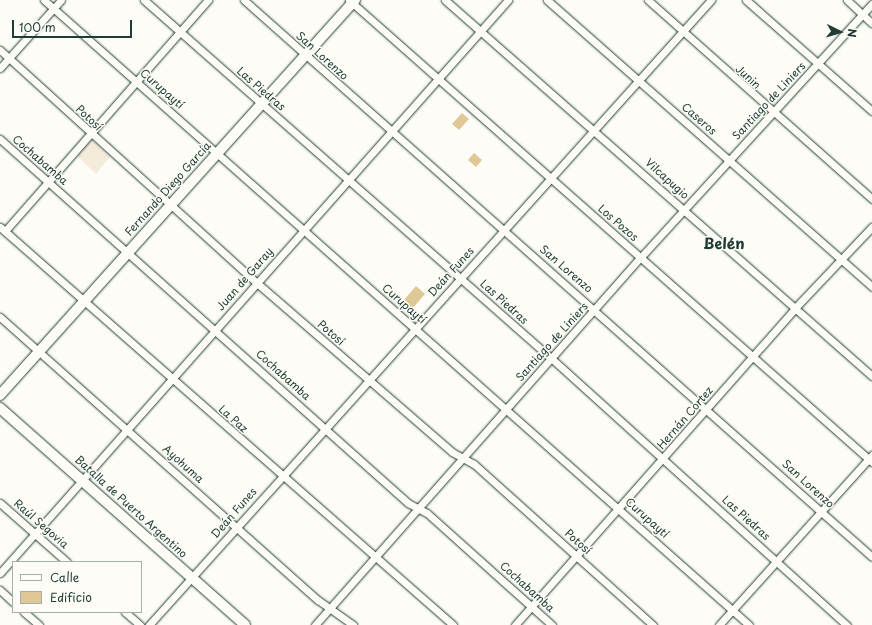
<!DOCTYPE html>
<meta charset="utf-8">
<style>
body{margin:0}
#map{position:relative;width:872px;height:625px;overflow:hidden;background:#fdfcf7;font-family:"Playpen Sans",sans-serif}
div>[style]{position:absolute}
.built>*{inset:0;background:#f4ecda}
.building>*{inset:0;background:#e0c796}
.roads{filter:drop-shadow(0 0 1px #1f3d34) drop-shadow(0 0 1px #1f3d34)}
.street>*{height:7px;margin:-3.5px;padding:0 3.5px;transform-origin:3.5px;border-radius:3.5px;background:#fdfcf7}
.secondary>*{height:10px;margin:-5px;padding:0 5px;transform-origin:5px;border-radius:5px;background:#fdfcf7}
span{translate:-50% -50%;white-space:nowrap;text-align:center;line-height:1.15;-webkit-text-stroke:3px #fdfcf7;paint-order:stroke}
.street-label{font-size:11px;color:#1f3d34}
.district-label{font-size:15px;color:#1f3d34;font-weight:700}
.legend{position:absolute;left:12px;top:561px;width:130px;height:52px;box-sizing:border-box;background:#fdfcf7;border:1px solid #a4b0a9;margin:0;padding:5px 7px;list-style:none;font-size:12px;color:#1f3d34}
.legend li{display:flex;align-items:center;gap:8px;height:20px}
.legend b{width:20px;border:1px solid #a4b0a9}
.north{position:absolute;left:820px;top:12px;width:40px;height:40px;-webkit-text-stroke:3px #fdfcf7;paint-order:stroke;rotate:95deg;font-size:11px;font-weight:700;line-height:16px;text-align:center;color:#1f3d34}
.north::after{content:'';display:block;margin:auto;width:14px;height:18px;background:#1f3d34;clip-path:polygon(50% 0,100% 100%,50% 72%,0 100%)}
.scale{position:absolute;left:12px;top:20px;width:120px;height:18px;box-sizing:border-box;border:2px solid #1f3d34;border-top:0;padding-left:5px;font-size:12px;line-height:14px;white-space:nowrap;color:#1f3d34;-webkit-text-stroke:3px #fdfcf7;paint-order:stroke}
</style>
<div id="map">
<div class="built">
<i style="clip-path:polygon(91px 139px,110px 157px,96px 174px,76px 155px)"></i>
</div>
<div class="building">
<i style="clip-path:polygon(462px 113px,469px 119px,459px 130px,452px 124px)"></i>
<i style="clip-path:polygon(474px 153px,482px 160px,476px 167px,468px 160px)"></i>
<i style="clip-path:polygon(416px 286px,425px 294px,412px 309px,403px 301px)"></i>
</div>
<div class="roads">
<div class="street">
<i style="left:44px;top:0;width:942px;rotate:41.56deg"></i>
<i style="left:144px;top:0;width:542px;rotate:41.34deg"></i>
<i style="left:551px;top:358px;width:399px;rotate:42.1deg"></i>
<i style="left:244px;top:0;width:839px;rotate:41.57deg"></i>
<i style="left:349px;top:0;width:698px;rotate:41.46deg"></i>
<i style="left:445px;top:0;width:569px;rotate:41.37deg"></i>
<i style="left:547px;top:0;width:434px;rotate:41.4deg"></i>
<i style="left:648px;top:0;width:300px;rotate:41.6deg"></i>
<i style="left:746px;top:0;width:168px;rotate:41.4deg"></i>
<i style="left:847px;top:0;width:34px;rotate:43deg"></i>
<i style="left:0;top:50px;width:347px;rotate:42.2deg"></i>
<i style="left:257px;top:283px;width:258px;rotate:40.9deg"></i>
<i style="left:452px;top:452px;width:25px;rotate:29deg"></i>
<i style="left:474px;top:464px;width:241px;rotate:42deg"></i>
<i style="left:0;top:68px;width:91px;rotate:-48.1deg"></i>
<i style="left:0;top:139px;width:547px;rotate:41.74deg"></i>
<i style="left:408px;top:503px;width:21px;rotate:28deg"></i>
<i style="left:427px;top:513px;width:168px;rotate:41.9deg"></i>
<i style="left:0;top:227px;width:603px;rotate:41.3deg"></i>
<i style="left:5px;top:231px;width:308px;rotate:-48.7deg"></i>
<i style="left:0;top:317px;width:426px;rotate:41.7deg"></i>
<i style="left:318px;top:600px;width:43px;rotate:35.5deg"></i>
<i style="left:0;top:503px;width:89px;rotate:41.4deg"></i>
<i style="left:0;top:573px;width:766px;rotate:-48.44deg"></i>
<i style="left:0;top:590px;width:18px;rotate:43deg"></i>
<i style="left:24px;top:612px;width:20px;rotate:41deg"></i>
<i style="left:125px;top:612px;width:20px;rotate:41deg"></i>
<i style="left:149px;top:625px;width:841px;rotate:-48.04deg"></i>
<i style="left:315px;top:625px;width:490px;rotate:-48.5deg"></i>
<i style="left:640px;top:258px;width:344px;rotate:-47.6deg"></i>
<i style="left:515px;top:625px;width:423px;rotate:-48.5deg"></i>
<i style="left:795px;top:308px;width:112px;rotate:-46.5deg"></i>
<i style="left:719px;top:625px;width:229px;rotate:-48deg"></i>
</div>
<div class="secondary">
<i style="left:0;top:395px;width:531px;rotate:-48.05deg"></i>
<i style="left:0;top:408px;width:327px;rotate:41.5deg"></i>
</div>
</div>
<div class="street-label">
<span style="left:322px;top:56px;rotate:42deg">San Lorenzo</span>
<span style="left:748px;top:77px;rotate:42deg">Junin</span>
<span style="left:162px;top:89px;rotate:41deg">Curupaytí</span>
<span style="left:261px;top:89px;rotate:41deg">Las Piedras</span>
<span style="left:769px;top:101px;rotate:-47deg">Santiago de Liniers</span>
<span style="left:89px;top:118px;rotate:43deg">Potosí</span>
<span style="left:699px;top:119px;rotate:41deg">Caseros</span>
<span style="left:40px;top:160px;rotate:41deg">Cochabamba</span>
<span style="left:667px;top:179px;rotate:42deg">Vilcapugio</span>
<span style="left:168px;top:189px;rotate:-48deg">Fernando Diego García</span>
<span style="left:618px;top:223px;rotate:41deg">Los Pozos</span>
<span style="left:566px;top:269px;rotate:41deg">San Lorenzo</span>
<span style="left:451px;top:272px;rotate:-48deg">Deán Funes</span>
<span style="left:245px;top:279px;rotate:-49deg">Juan de Garay</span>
<span style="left:504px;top:302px;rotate:42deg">Las Piedras</span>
<span style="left:404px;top:304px;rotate:41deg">Curupaytí</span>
<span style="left:331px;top:333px;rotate:41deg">Potosí</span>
<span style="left:552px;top:342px;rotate:-48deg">Santiago de Liniers</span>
<span style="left:283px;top:375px;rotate:42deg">Cochabamba</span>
<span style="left:685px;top:418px;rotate:-49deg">Hernán Cortez</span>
<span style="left:233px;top:419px;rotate:42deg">La Paz</span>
<span style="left:183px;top:464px;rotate:42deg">Ayohuma</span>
<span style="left:808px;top:484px;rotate:42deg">San Lorenzo</span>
<span style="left:131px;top:507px;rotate:42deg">Batalla de Puerto Argentino</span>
<span style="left:234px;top:513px;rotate:-49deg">Deán Funes</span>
<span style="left:647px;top:518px;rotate:42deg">Curupaytí</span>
<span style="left:746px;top:518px;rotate:42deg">Las Piedras</span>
<span style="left:41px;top:524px;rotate:41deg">Raúl Segovia</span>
<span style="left:578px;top:542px;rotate:42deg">Potosí</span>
<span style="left:527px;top:587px;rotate:42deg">Cochabamba</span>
</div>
<div class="district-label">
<span style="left:724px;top:243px">Belén</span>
</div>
<ul class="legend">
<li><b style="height:5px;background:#fdfcf7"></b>Calle</li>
<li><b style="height:11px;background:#e0c796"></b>Edificio</li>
</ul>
<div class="north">N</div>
<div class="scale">100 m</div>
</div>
